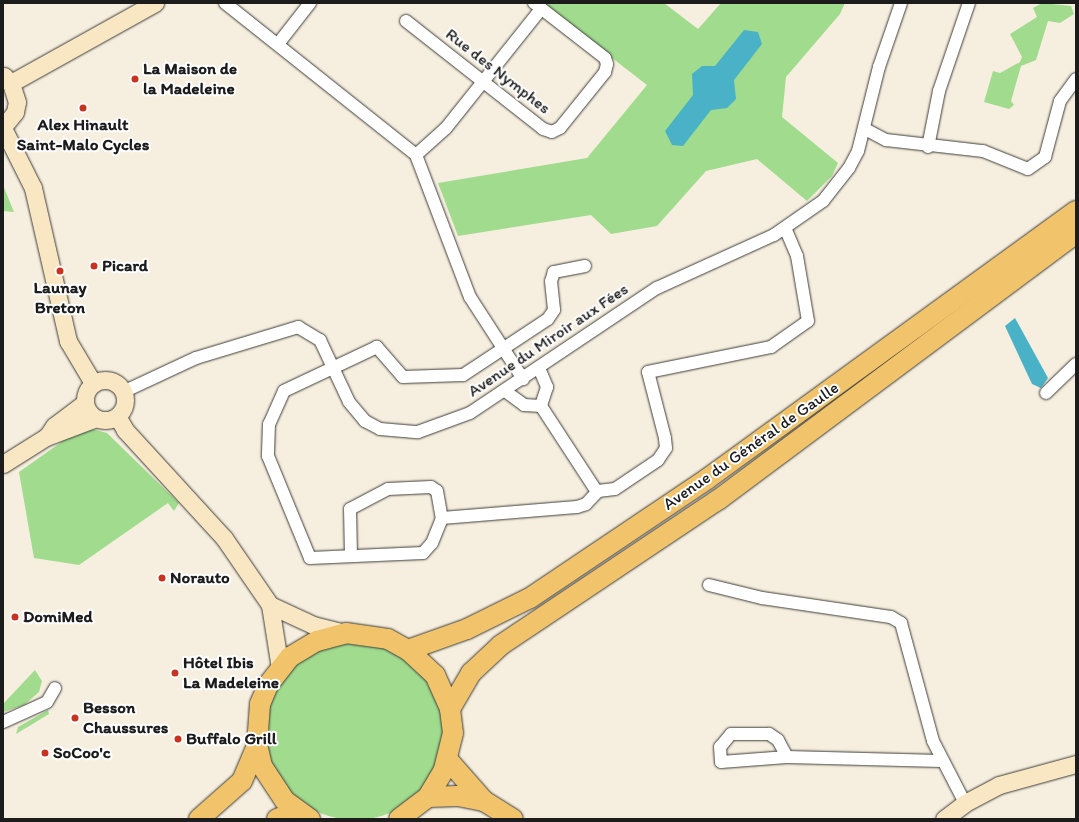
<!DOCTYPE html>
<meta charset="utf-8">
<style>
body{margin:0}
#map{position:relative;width:1079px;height:822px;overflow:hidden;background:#f6efdf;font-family:Itim,sans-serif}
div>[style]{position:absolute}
.green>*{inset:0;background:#a0db8e}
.round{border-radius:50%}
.water>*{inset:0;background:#49b2c7}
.roads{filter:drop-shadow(0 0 1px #3d3c39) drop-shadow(0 0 1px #3d3c39)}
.street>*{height:12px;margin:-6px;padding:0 6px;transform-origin:6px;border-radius:6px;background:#fff}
.secondary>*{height:17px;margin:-8.5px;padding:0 8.5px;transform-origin:8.5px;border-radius:8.5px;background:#f9e7c3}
.secondary>.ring{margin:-8.5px;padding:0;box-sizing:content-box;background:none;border:17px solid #f9e7c3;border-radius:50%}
.primary>*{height:20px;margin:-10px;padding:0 10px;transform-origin:10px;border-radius:10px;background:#f1c36a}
.dots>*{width:11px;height:11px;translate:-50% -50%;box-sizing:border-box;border:2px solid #fff;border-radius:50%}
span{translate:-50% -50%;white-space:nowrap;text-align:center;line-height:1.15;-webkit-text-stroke:4px #fff;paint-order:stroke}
.poi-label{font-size:17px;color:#1c1c1c;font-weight:700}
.left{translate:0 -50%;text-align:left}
.street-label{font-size:17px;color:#1c1c1c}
.frame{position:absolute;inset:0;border:4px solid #1c1c1c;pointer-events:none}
</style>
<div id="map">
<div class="green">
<i style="clip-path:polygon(541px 3px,664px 3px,698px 29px,721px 3px,845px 3px,840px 14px,786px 77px,782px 117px,838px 163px,832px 176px,807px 201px,757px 159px,706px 171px,657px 226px,611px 234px,591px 215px,458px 236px,438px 183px,587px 158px,647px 85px)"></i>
<i style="clip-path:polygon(1042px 3px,1071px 6px,1074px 14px,1060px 23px,1048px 21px,1036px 60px,1021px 66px,1011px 101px,1014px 105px,1009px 109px,984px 102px,993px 71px,1000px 73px,1020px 62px,1022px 57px,1010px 34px,1037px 17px,1033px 8px)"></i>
<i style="clip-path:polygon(3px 185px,14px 212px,3px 211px)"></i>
<i style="clip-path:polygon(88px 428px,107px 433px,179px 503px,174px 511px,168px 503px,79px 565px,34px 558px,19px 472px,77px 431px)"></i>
<i class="round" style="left:266px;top:642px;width:178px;height:178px"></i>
<i style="clip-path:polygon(35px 670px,42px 681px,39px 692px,24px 705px,3px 712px,3px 704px)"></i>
<i style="clip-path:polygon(48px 710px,49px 714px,16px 734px,18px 727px)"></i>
</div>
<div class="water">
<i style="clip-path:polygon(744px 30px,758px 32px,762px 44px,734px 80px,736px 99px,727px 108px,711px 110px,683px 146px,672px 145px,665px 131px,693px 95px,692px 74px,702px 66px,715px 66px)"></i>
<i style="clip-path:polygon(1015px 318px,1048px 378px,1041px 388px,1032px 384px,1005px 326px)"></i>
</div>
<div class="roads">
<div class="street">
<i style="left:225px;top:3px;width:244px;rotate:38.5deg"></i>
<i style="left:416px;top:155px;width:152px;rotate:69.2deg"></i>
<i style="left:470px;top:297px;width:98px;rotate:57.1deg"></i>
<i style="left:406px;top:21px;width:174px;rotate:38.2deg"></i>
<i style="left:543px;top:129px;width:9px;rotate:18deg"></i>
<i style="left:552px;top:132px;width:9px;rotate:-27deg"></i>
<i style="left:560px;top:128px;width:72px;rotate:-51.2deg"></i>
<i style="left:605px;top:72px;width:8px;rotate:-76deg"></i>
<i style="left:607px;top:64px;width:6px;rotate:-108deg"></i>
<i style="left:605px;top:58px;width:90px;rotate:-142.2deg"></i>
<i style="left:278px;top:44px;width:52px;rotate:-52deg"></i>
<i style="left:865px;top:129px;width:24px;rotate:28deg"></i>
<i style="left:886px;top:140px;width:98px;rotate:6.5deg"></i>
<i style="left:983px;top:151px;width:48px;rotate:21.8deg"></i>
<i style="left:1028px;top:169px;width:21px;rotate:-35deg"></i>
<i style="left:1045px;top:157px;width:58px;rotate:-75deg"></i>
<i style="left:1060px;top:101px;width:27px;rotate:-54deg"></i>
<i style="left:928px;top:147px;width:57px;rotate:-78.9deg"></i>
<i style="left:939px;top:91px;width:93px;rotate:-71.2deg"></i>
<i style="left:416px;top:155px;width:40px;rotate:-42deg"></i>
<i style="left:446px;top:128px;width:152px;rotate:-51.4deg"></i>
<i style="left:585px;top:266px;width:32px;rotate:169deg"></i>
<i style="left:554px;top:272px;width:9px;rotate:108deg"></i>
<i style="left:551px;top:281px;width:29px;rotate:84deg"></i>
<i style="left:554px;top:310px;width:11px;rotate:124deg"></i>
<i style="left:548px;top:319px;width:102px;rotate:146.6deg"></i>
<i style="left:463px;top:375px;width:60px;rotate:178.1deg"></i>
<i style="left:403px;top:377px;width:40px;rotate:-131deg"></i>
<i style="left:377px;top:347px;width:103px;rotate:154.7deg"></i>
<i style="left:284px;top:391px;width:36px;rotate:114deg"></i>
<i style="left:269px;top:424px;width:32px;rotate:92deg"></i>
<i style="left:268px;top:456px;width:110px;rotate:67.6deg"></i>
<i style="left:310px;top:558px;width:113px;rotate:-2.5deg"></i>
<i style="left:423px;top:553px;width:13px;rotate:-48deg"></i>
<i style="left:432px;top:543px;width:27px;rotate:-68deg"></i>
<i style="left:442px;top:518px;width:135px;rotate:-4.7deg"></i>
<i style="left:577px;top:507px;width:9px;rotate:-18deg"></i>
<i style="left:586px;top:504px;width:18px;rotate:-47deg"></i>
<i style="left:598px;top:491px;width:17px;rotate:-7deg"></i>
<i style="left:615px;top:489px;width:52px;rotate:-34deg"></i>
<i style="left:658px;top:460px;width:14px;rotate:-56deg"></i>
<i style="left:666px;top:448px;width:10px;rotate:-96deg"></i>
<i style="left:665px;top:438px;width:68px;rotate:-104.4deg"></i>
<i style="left:648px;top:372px;width:126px;rotate:-11.5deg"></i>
<i style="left:771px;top:347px;width:45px;rotate:-35.1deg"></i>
<i style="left:808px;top:321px;width:66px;rotate:-99.6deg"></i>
<i style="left:797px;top:256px;width:30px;rotate:-113deg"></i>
<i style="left:539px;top:368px;width:21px;rotate:67deg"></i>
<i style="left:547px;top:387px;width:20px;rotate:108deg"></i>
<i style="left:505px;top:391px;width:24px;rotate:36deg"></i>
<i style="left:524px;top:405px;width:17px;rotate:3deg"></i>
<i style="left:123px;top:392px;width:81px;rotate:-25deg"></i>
<i style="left:196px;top:358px;width:107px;rotate:-16.9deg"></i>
<i style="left:298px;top:327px;width:26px;rotate:31deg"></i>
<i style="left:320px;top:340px;width:68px;rotate:64.9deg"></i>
<i style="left:349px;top:402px;width:25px;rotate:50deg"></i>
<i style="left:365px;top:421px;width:17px;rotate:28deg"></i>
<i style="left:380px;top:429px;width:38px;rotate:5deg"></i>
<i style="left:418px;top:432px;width:55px;rotate:-20.1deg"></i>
<i style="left:470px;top:413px;width:225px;rotate:-33.8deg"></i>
<i style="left:657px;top:288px;width:128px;rotate:-24.4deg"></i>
<i style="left:774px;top:235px;width:60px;rotate:-34.8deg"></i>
<i style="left:823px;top:201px;width:42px;rotate:-51.8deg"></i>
<i style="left:849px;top:168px;width:19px;rotate:-62deg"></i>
<i style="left:858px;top:151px;width:87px;rotate:-76deg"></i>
<i style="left:879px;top:67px;width:68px;rotate:-71deg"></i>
<i style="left:1046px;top:393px;width:42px;rotate:-44deg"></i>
<i style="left:541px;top:406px;width:103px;rotate:56.9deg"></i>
<i style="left:351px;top:556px;width:47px;rotate:-91.2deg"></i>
<i style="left:350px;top:509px;width:43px;rotate:-27.8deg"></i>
<i style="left:388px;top:489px;width:43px;rotate:-2.7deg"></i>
<i style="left:431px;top:487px;width:7px;rotate:34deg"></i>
<i style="left:437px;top:491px;width:27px;rotate:80deg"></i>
<i style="left:709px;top:585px;width:55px;rotate:13.8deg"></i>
<i style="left:762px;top:598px;width:130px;rotate:8.4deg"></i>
<i style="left:891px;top:617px;width:12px;rotate:31deg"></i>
<i style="left:901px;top:623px;width:122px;rotate:74.8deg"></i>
<i style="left:933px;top:741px;width:70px;rotate:62.7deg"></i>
<i style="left:3px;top:722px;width:48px;rotate:-24.4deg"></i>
<i style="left:47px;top:702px;width:16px;rotate:-60deg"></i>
<i style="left:787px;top:757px;width:19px;rotate:-118deg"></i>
<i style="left:778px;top:740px;width:11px;rotate:-146deg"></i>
<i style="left:769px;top:734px;width:38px;rotate:180deg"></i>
<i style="left:731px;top:734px;width:17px;rotate:130deg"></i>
<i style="left:720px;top:747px;width:15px;rotate:86deg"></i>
<i style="left:721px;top:762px;width:66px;rotate:-4.3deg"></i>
<i style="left:787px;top:757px;width:154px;rotate:1.5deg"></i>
</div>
<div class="secondary">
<i style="left:11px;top:83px;width:165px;rotate:-29.1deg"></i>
<i style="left:3px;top:127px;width:19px;rotate:-51deg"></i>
<i style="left:15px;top:112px;width:10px;rotate:-79deg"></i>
<i style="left:17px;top:102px;width:20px;rotate:-108deg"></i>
<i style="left:11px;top:83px;width:10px;rotate:-135deg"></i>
<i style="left:3px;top:128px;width:67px;rotate:63.4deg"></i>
<i style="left:33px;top:188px;width:157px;rotate:77.1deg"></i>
<i style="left:68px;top:341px;width:49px;rotate:59.2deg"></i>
<i class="ring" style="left:85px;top:380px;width:23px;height:23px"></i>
<i style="left:117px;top:416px;width:16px;rotate:60deg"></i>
<i style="left:125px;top:430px;width:147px;rotate:47.5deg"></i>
<i style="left:224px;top:538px;width:81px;rotate:55.5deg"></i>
<i style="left:270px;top:605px;width:64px;rotate:81deg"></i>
<i style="left:48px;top:435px;width:11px;rotate:-56deg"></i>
<i style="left:54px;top:426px;width:39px;rotate:-37deg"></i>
<i style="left:3px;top:464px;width:51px;rotate:-32.1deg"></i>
<i style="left:46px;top:437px;width:53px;rotate:-20.8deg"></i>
<i style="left:270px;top:605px;width:47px;rotate:24.9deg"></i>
<i style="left:313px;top:625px;width:34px;rotate:14deg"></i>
<i style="left:944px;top:819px;width:26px;rotate:-37deg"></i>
<i style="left:965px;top:803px;width:38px;rotate:-28deg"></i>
<i style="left:999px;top:785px;width:80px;rotate:-15.3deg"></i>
</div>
<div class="primary">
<i style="left:408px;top:650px;width:63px;rotate:-19.6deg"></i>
<i style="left:467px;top:629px;width:70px;rotate:-26.2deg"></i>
<i style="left:530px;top:598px;width:213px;rotate:-33.9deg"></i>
<i style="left:707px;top:479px;width:456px;rotate:-36deg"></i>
<i style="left:450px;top:709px;width:42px;rotate:-59.7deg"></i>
<i style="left:471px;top:673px;width:41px;rotate:-43deg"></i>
<i style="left:501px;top:645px;width:261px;rotate:-33.8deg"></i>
<i style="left:718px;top:500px;width:447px;rotate:-36.7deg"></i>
<i style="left:448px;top:760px;width:55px;rotate:48.7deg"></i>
<i style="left:484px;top:801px;width:34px;rotate:32deg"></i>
<i style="left:428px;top:797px;width:30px;rotate:-2deg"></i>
<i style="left:458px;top:796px;width:26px;rotate:11deg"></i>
<i style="left:199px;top:819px;width:57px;rotate:-41.5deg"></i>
<i style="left:242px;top:781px;width:39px;rotate:-67deg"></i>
<i style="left:277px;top:819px;width:22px;rotate:-22deg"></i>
<i style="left:310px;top:819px;width:31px;rotate:-144deg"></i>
<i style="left:285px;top:801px;width:42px;rotate:-123.3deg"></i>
<i style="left:262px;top:766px;width:22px;rotate:-103deg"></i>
<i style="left:257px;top:745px;width:41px;rotate:-85.8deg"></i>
<i style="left:260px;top:704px;width:21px;rotate:-67deg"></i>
<i style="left:268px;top:685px;width:36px;rotate:-52deg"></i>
<i style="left:290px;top:657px;width:31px;rotate:-31deg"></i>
<i style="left:317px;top:641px;width:30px;rotate:-15deg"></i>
<i style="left:346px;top:633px;width:42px;rotate:8.1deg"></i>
<i style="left:388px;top:639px;width:23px;rotate:29deg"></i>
<i style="left:408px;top:650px;width:37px;rotate:43deg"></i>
<i style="left:435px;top:675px;width:37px;rotate:66deg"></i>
<i style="left:450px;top:709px;width:24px;rotate:83deg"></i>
<i style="left:453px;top:733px;width:38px;rotate:104deg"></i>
<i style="left:444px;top:770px;width:31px;rotate:121deg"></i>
<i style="left:428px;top:797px;width:36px;rotate:143deg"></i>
</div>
</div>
<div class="dots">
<i style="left:135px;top:79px;background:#c8321e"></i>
<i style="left:83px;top:108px;background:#c8321e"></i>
<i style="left:94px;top:266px;background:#c8321e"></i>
<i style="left:60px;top:271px;background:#c8321e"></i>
<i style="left:162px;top:578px;background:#c8321e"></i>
<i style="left:15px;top:617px;background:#c8321e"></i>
<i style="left:175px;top:673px;background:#c8321e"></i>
<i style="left:75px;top:718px;background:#c8321e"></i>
<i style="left:178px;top:739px;background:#c8321e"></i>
<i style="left:45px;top:753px;background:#c8321e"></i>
</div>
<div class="poi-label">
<span class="left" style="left:143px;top:79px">La Maison de<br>la Madeleine</span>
<span style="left:83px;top:135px">Alex Hinault<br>Saint-Malo Cycles</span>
<span class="left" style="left:102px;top:266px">Picard</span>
<span style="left:60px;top:298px">Launay<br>Breton</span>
<span class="left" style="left:170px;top:578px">Norauto</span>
<span class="left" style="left:23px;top:617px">DomiMed</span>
<span class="left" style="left:183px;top:673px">Hôtel Ibis<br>La Madeleine</span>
<span class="left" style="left:83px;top:718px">Besson<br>Chaussures</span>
<span class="left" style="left:186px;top:739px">Buffalo Grill</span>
<span class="left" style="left:53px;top:753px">SoCoo'c</span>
</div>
<div class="street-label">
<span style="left:498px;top:71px;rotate:38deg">Rue des Nymphes</span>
<span style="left:548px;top:340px;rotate:-34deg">Avenue du Miroir aux Fées</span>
<span style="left:751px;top:446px;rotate:-35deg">Avenue du Général de Gaulle</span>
</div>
<div class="frame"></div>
</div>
